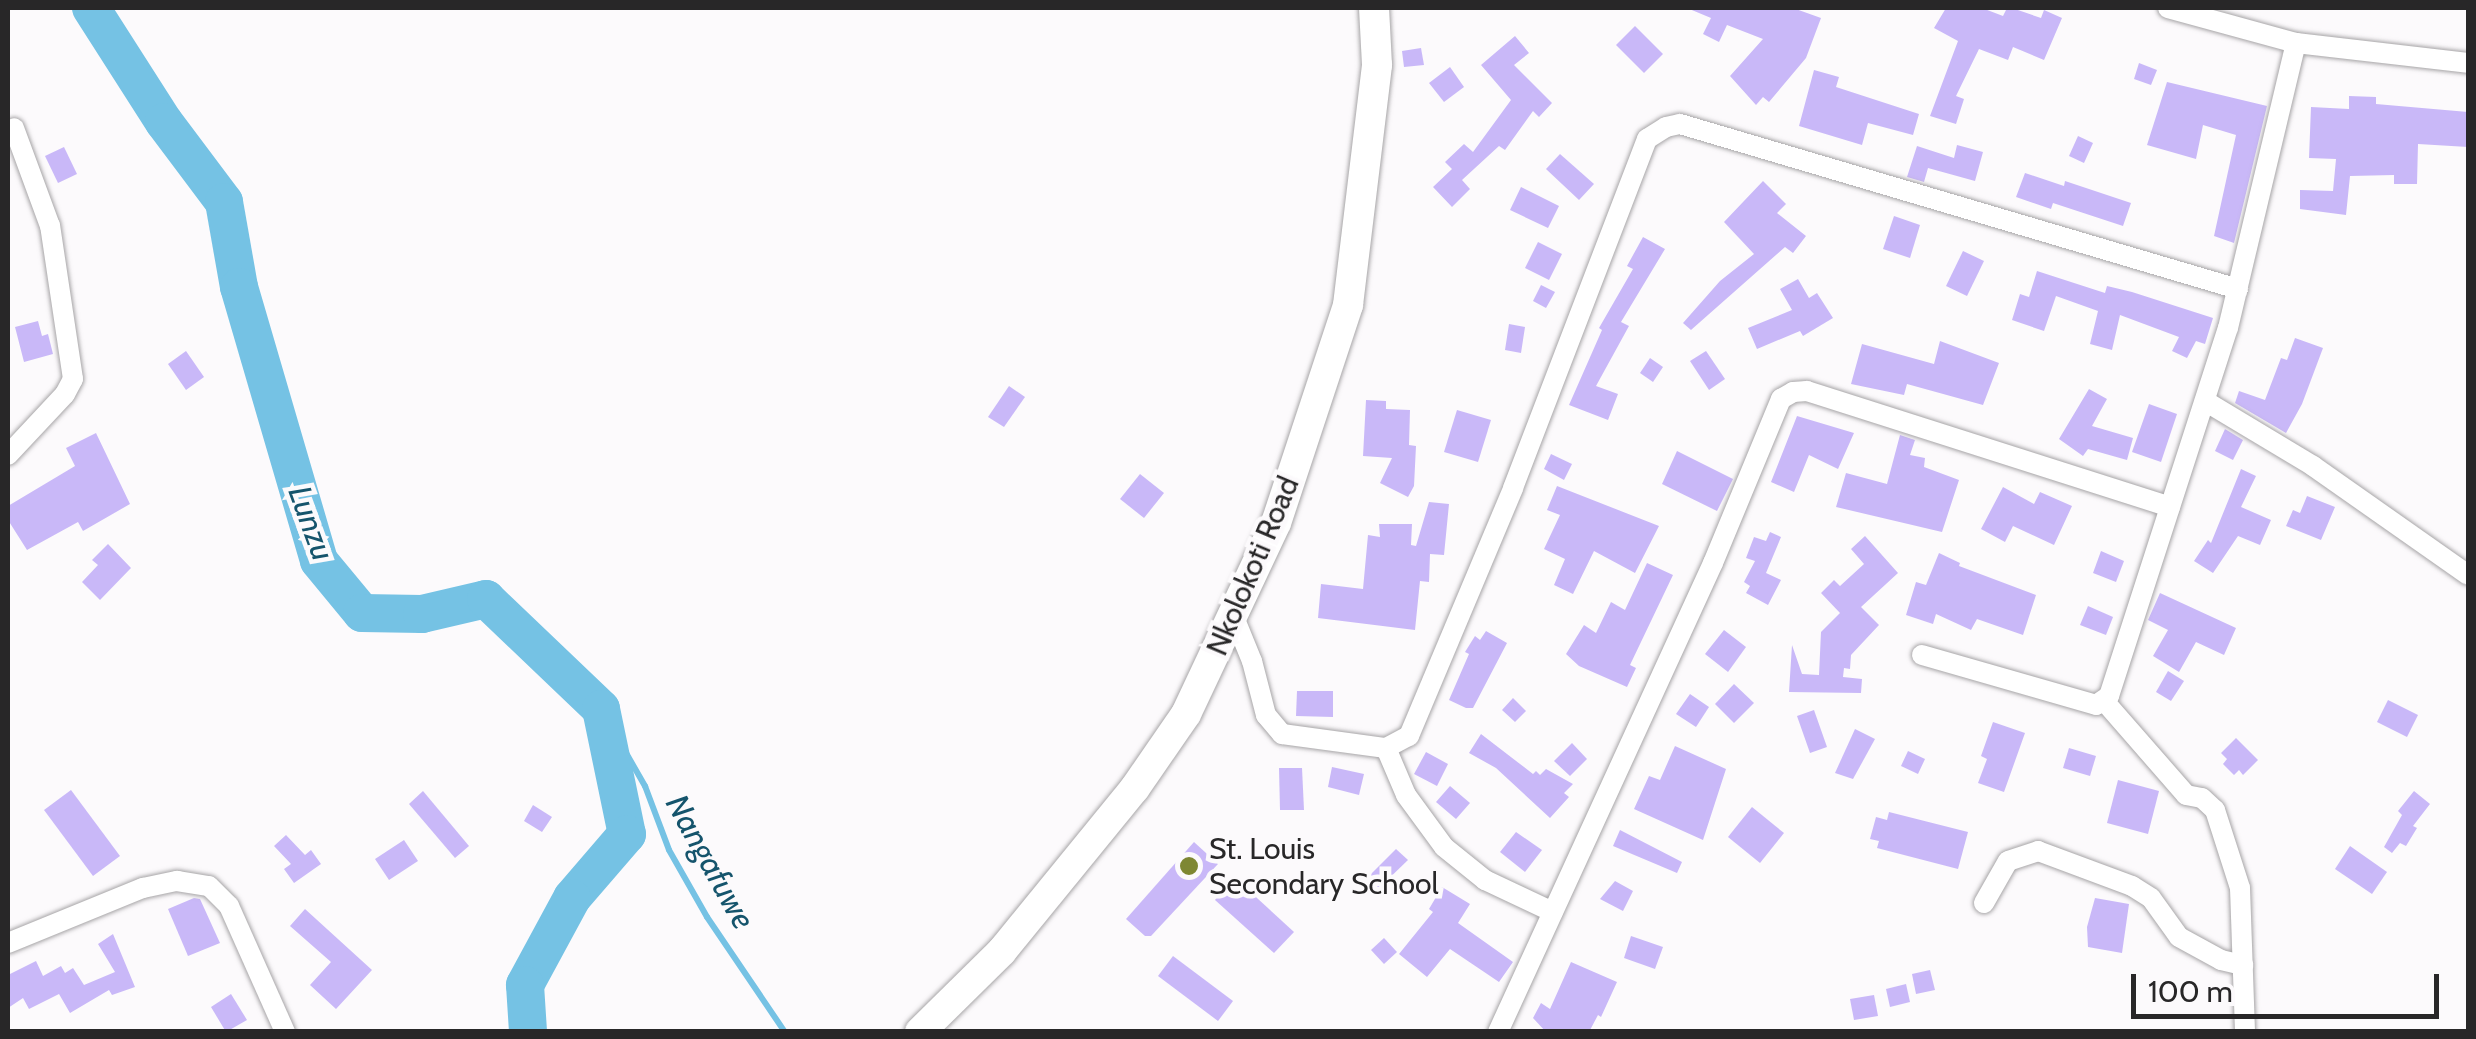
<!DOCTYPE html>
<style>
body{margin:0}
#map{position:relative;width:2476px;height:1039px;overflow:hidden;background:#fcfafc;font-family:Cabin,sans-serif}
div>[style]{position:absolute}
.stream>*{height:6px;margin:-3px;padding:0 3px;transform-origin:3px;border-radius:3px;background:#75c2e4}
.river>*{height:38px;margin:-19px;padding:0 19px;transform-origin:19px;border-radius:19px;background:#75c2e4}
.building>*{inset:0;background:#c9b8f8}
.roads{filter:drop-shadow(0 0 2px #a7a5a7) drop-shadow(0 0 2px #a7a5a7)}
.street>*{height:20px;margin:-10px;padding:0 10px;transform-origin:10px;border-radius:10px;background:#fff}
.secondary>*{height:30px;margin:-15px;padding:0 15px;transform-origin:15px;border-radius:15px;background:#fff}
.dots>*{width:28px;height:28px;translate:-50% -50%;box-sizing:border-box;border:5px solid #fcfafc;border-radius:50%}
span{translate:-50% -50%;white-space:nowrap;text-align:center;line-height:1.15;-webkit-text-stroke:9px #fcfafc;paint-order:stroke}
.street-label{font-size:30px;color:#282728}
.poi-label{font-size:30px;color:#282728}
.left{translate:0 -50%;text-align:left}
.water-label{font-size:32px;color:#15546c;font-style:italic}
.frame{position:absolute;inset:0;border:10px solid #282728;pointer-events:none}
.scale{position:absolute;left:2131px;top:974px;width:308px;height:45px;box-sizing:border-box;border:5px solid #282728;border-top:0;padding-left:12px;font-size:30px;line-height:35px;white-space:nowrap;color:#282728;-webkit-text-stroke:8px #fcfafc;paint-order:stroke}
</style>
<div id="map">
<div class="stream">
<i style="left:601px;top:709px;width:89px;rotate:60.3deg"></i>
<i style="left:645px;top:786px;width:68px;rotate:69.4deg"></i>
<i style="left:669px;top:850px;width:77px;rotate:60.4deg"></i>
<i style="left:707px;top:917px;width:139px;rotate:55.9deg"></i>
</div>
<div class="river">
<i style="left:91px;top:8px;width:135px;rotate:57.4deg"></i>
<i style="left:164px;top:122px;width:100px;rotate:53.1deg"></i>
<i style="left:224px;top:202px;width:86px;rotate:80deg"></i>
<i style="left:239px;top:287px;width:285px;rotate:73.7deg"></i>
<i style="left:319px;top:561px;width:67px;rotate:50.4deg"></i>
<i style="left:362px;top:613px;width:60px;rotate:1deg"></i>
<i style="left:422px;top:614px;width:66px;rotate:-13.2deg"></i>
<i style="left:486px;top:599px;width:159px;rotate:43.7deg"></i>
<i style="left:601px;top:709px;width:128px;rotate:78.3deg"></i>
<i style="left:627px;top:834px;width:84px;rotate:130.7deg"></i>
<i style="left:572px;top:898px;width:99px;rotate:118.4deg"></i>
<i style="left:525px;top:985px;width:47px;rotate:86.3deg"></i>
</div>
<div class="building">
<i style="clip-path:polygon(1687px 8px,1793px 8px,1821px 18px,1806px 58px,1769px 102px,1763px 97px,1756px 105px,1730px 76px,1763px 39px,1727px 25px,1719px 42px,1703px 34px,1711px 18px)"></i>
<i style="clip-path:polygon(1946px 8px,1982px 8px,2003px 16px,2007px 8px,2012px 8px,2041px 18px,2044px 10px,2062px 18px,2044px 60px,2013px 47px,2008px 60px,1979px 49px,1956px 96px,1964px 99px,1956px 124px,1930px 116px,1958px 41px,1934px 28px)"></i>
<i style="clip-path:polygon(1635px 26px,1663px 54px,1644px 73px,1616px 45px)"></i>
<i style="clip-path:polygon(1515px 36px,1529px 53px,1514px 65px,1552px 103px,1539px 117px,1533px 111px,1505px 150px,1499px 146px,1462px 180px,1470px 189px,1452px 207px,1433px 187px,1452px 169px,1445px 162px,1464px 144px,1473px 152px,1511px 100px,1481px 65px)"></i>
<i style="clip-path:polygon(1421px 48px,1424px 65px,1404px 67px,1402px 51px)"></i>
<i style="clip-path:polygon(2139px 63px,2157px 70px,2151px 85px,2134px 79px)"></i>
<i style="clip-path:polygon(1450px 67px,1464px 87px,1444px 102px,1429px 83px)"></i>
<i style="clip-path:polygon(1814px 70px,1839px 77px,1836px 87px,1919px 114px,1913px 135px,1868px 123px,1862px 145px,1799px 126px)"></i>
<i style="clip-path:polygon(2167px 82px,2267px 106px,2234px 243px,2214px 236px,2236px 135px,2203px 125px,2196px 159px,2147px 145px)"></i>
<i style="clip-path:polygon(2349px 96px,2376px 97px,2376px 104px,2468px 112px,2468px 147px,2418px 144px,2417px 184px,2394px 184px,2394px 175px,2350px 176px,2346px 215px,2300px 209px,2300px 190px,2333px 191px,2336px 159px,2309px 158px,2311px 107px,2349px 109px)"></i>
<i style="clip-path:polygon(2078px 136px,2093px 143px,2084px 163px,2069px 156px)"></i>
<i style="clip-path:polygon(1957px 145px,1983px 152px,1975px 181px,1928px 168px,1924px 182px,1907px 177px,1917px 146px,1954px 158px)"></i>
<i style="clip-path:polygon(64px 147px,77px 174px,58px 183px,45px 156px)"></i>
<i style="clip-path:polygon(1560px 154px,1594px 184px,1579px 200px,1546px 169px)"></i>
<i style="clip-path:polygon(2025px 173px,2064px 186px,2065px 181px,2131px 203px,2123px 226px,2053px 203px,2051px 209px,2016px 197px)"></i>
<i style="clip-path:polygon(1763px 181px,1786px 204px,1777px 213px,1806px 236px,1793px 253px,1785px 247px,1691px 330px,1683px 323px,1720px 281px,1754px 254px,1724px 222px)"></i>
<i style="clip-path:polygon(1521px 187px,1559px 206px,1548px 228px,1510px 210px)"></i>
<i style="clip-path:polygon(1894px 216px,1920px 225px,1910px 258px,1883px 249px)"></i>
<i style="clip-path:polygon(1643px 237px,1665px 249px,1621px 322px,1629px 326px,1596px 386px,1618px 394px,1608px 420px,1569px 405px,1602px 330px,1599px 328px,1633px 269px,1627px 266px)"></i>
<i style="clip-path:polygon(1538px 242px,1562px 254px,1549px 280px,1525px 268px)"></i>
<i style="clip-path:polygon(1963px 251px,1984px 261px,1967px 296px,1946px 286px)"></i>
<i style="clip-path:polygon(2037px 271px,2105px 293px,2107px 286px,2132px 292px,2213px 318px,2205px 344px,2196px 341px,2187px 358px,2172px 351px,2179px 337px,2120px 315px,2112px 350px,2090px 344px,2098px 311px,2056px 296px,2044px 331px,2012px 320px,2020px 294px,2029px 297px)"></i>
<i style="clip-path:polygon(1798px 279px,1809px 298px,1817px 293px,1833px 318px,1803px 336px,1800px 331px,1757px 349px,1748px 328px,1792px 310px,1780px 289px)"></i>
<i style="clip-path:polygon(1541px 285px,1555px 292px,1546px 308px,1533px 301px)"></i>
<i style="clip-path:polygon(38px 321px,42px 336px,48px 334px,53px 354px,24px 362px,15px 327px)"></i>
<i style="clip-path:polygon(1509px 324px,1525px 327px,1521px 353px,1505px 350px)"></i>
<i style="clip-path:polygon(2295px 338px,2323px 348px,2302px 404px,2286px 433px,2235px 403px,2239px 391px,2265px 400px,2281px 358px,2287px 360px)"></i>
<i style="clip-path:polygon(1940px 341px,1999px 363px,1983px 405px,1907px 384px,1904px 395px,1851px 384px,1862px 344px,1934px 364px)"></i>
<i style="clip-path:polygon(186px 351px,204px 377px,186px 390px,168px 364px)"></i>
<i style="clip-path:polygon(1706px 351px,1725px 379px,1709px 390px,1690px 361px)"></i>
<i style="clip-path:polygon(1650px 358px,1663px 367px,1653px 382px,1640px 373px)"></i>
<i style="clip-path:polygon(1009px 386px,1025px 397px,1004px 427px,988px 417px)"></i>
<i style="clip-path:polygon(2089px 389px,2107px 399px,2092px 426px,2133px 438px,2127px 460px,2088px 449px,2083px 456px,2059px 439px)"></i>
<i style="clip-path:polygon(1366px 400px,1386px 401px,1386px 409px,1410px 410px,1409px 445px,1416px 446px,1414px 486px,1408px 497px,1380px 483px,1392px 458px,1363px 456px)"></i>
<i style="clip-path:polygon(2149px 404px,2177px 414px,2161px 462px,2132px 452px)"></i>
<i style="clip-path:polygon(1457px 410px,1491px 420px,1478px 462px,1444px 452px)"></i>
<i style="clip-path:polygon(1797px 416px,1854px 433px,1838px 469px,1809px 455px,1794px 492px,1771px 482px)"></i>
<i style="clip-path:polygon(2225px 429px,2243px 440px,2233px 460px,2215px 451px)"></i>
<i style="clip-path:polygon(96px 433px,130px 504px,83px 531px,78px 522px,27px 550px,8px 520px,8px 506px,75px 466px,66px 448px)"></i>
<i style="clip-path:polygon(1900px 435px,1915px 440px,1910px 455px,1925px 458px,1924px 467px,1959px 480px,1942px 532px,1836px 507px,1846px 473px,1887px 484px)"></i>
<i style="clip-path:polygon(1677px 451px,1733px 479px,1717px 511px,1662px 484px)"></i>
<i style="clip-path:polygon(1551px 454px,1572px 464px,1564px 480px,1544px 469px)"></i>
<i style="clip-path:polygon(2241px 469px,2256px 476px,2241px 507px,2271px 520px,2260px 545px,2238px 536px,2213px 573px,2194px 561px,2208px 540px,2211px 543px)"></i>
<i style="clip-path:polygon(1140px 474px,1164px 493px,1144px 518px,1120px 499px)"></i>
<i style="clip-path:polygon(1557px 486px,1659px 526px,1635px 573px,1594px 551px,1573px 594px,1554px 585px,1565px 559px,1544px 549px,1560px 515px,1547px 510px)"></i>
<i style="clip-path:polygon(2003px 487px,2034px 504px,2040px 492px,2072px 506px,2054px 545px,2013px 526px,2005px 542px,1981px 529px)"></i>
<i style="clip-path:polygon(2307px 496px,2335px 507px,2321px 540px,2286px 526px,2293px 510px,2300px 513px)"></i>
<i style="clip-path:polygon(1429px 502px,1449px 504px,1444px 555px,1430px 554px,1429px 582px,1420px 581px,1415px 630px,1318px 618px,1321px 584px,1363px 589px,1368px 535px,1380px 537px,1379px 524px,1412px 524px,1411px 545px,1416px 546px)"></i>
<i style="clip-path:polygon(1770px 532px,1781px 537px,1766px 573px,1781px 580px,1768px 605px,1746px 593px,1750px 586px,1744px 582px,1755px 561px,1746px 558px,1754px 537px,1766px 541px)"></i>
<i style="clip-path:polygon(1865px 536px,1898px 573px,1861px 607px,1879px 625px,1851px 655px,1850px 669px,1844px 668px,1843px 677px,1862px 679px,1861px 693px,1789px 692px,1792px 645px,1802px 674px,1819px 675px,1821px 632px,1840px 613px,1821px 593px,1834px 580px,1840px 586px,1864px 564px,1851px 549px)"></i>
<i style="clip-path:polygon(108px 544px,131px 568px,100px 600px,82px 582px,98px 565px,92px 560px)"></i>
<i style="clip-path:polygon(2101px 551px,2124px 561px,2116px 582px,2093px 573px)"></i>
<i style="clip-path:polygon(1939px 553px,1960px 563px,1959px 566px,2036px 595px,2023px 635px,1977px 619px,1971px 630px,1936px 614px,1933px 624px,1906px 615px,1916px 582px,1926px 585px)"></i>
<i style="clip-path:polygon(1647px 563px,1673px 575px,1630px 665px,1636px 668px,1627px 687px,1579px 666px,1566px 654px,1584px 625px,1596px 633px,1611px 602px,1625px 610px)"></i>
<i style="clip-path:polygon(2160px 593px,2236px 628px,2224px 655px,2196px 642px,2179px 672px,2153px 656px,2168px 630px,2148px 620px)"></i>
<i style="clip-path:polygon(2088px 606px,2113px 617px,2106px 635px,2080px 625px)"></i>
<i style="clip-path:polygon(1724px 630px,1746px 647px,1728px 672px,1705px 654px)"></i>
<i style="clip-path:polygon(1486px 631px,1507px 643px,1473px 708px,1466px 708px,1449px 700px,1469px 654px,1465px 652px,1475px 636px,1480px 640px)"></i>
<i style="clip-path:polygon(2168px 671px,2184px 681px,2171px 701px,2156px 692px)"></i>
<i style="clip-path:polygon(1734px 684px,1754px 703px,1734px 723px,1715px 704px)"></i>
<i style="clip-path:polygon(1297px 691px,1333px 691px,1333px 717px,1296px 716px)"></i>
<i style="clip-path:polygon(1690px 694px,1709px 707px,1696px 727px,1676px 714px)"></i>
<i style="clip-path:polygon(1513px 698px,1526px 711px,1515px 722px,1502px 710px)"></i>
<i style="clip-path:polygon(2388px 700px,2418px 715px,2407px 737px,2377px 722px)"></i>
<i style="clip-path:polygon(1814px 710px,1827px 747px,1810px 753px,1797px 716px)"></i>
<i style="clip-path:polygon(1993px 722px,2025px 733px,2004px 792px,1978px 783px,1987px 759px,1981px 756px)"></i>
<i style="clip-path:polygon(1855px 729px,1875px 739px,1853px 779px,1835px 773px)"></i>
<i style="clip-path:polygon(1481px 734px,1533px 774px,1536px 771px,1540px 775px,1546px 769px,1573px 784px,1564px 793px,1569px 797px,1550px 818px,1496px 768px,1469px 753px)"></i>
<i style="clip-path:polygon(2236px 738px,2258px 760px,2243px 775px,2239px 770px,2234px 775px,2223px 764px,2227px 759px,2221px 753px)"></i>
<i style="clip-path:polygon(1572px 743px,1587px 759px,1570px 776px,1554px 761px)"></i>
<i style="clip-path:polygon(1675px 746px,1726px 769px,1703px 840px,1634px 809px,1649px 776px,1660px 780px)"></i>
<i style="clip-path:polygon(2069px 748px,2096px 756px,2090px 776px,2063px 768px)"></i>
<i style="clip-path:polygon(1908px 751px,1925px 759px,1918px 774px,1901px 766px)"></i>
<i style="clip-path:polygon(1426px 752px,1448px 764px,1437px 786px,1414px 774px)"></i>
<i style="clip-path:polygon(1332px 767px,1364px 774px,1359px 795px,1328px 787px)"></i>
<i style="clip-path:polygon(1279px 768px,1302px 768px,1304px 810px,1280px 810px)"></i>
<i style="clip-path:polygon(2118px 780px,2159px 791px,2148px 834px,2107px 823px)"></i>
<i style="clip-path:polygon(1450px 786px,1470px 803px,1456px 819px,1436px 802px)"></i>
<i style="clip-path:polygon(71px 790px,120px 856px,93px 876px,44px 810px)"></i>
<i style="clip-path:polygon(423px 791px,469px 846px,455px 858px,409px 804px)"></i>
<i style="clip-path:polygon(2414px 791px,2430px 804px,2413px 826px,2417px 828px,2406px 846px,2400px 843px,2392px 853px,2384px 847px,2402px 815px,2398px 811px)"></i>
<i style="clip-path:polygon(533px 805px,552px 817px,542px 832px,524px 821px)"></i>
<i style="clip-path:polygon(1752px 807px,1784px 833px,1760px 863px,1728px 837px)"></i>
<i style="clip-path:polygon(1889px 812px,1968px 832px,1958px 869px,1877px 848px,1879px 841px,1870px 839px,1876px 817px,1887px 820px)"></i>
<i style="clip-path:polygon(1620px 830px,1682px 862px,1677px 873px,1613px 846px)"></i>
<i style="clip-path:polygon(1516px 832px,1542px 850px,1525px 872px,1500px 852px)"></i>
<i style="clip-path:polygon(286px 835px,305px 855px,311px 850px,321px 864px,294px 883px,284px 869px,291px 864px,274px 846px)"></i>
<i style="clip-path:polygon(404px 840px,418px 861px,389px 880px,375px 859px)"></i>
<i style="clip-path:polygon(1194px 842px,1218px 864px,1151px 936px,1145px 936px,1126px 919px)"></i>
<i style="clip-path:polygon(2350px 846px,2387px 872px,2372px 894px,2335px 869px)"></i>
<i style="clip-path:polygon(1396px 849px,1408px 860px,1379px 888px,1368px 877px)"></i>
<i style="clip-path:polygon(1233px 876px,1294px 932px,1274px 953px,1215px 900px)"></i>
<i style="clip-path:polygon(1615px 881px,1633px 891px,1623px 911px,1600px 899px)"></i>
<i style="clip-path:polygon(1442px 887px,1470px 904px,1458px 923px,1513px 962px,1499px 982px,1450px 949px,1427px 977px,1399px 954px,1433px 912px,1429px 909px)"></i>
<i style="clip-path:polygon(194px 898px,200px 899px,220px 943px,188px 956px,168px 909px)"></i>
<i style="clip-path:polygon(2095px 898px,2129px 904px,2122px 953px,2088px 947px,2087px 927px)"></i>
<i style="clip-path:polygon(305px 909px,372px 970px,336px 1009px,310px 985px,331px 962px,290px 926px)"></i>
<i style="clip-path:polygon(113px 934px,135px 987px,112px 995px,109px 990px,70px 1013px,59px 994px,29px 1009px,23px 998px,8px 1008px,8px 975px,36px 961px,43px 976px,61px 966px,65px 973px,73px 968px,84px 985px,115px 972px,98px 944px)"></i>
<i style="clip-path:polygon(1631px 936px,1663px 947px,1655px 969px,1624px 958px)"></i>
<i style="clip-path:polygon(1384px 938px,1397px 952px,1384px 964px,1371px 950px)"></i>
<i style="clip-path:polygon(1173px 956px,1233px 1001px,1218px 1021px,1158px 976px)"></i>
<i style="clip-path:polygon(1571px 962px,1617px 982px,1601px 1017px,1598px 1015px,1589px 1032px,1546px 1032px,1533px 1018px,1541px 1003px,1550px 1009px)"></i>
<i style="clip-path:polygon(1930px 970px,1935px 990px,1916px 994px,1912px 974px)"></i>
<i style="clip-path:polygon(1906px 984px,1910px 1002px,1890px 1007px,1886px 989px)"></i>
<i style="clip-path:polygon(231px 994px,247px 1020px,226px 1032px,211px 1007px)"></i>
<i style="clip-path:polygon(1874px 995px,1878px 1016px,1854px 1020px,1850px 999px)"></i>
</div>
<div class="roads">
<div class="street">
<i style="left:2168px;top:8px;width:133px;rotate:15.3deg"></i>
<i style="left:2296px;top:43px;width:173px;rotate:6.6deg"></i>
<i style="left:2205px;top:401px;width:126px;rotate:31deg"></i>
<i style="left:2313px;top:466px;width:189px;rotate:35.1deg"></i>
<i style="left:8px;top:455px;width:83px;rotate:-46.9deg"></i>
<i style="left:65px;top:394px;width:17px;rotate:-62deg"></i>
<i style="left:73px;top:379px;width:155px;rotate:-98.5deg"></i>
<i style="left:50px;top:226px;width:104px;rotate:-110.2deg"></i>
<i style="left:1234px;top:617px;width:48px;rotate:67.8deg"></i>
<i style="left:1252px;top:661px;width:56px;rotate:75.5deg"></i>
<i style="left:1266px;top:715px;width:25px;rotate:50deg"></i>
<i style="left:1282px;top:734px;width:105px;rotate:7.7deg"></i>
<i style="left:1386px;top:748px;width:26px;rotate:-28deg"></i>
<i style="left:1409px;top:736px;width:269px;rotate:-67.2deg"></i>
<i style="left:1513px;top:488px;width:374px;rotate:-69deg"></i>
<i style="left:1647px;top:139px;width:22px;rotate:-32deg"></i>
<i style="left:1666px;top:127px;width:14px;rotate:-12deg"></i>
<i style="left:1680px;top:124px;width:582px;rotate:16.47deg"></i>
<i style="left:1922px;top:655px;width:181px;rotate:16deg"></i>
<i style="left:2096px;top:705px;width:16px;rotate:-35deg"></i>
<i style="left:2109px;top:696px;width:387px;rotate:-72.1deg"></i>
<i style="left:2228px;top:328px;width:293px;rotate:-76.6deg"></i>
<i style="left:2105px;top:702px;width:123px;rotate:48.9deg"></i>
<i style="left:2186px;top:795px;width:16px;rotate:11deg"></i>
<i style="left:2202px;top:798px;width:18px;rotate:43deg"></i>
<i style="left:2215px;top:810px;width:82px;rotate:72.2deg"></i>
<i style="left:2240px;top:888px;width:144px;rotate:88deg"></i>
<i style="left:1386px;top:748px;width:51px;rotate:66.9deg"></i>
<i style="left:1406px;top:795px;width:64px;rotate:53.8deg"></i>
<i style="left:1444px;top:847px;width:53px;rotate:38.8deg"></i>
<i style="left:1485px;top:880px;width:75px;rotate:25.2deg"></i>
<i style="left:1984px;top:903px;width:48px;rotate:-60.3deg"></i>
<i style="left:2008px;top:861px;width:32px;rotate:-18deg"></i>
<i style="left:2038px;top:851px;width:100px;rotate:20.4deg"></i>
<i style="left:2132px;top:886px;width:22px;rotate:32deg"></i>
<i style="left:2151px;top:898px;width:48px;rotate:54.3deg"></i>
<i style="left:2179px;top:937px;width:48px;rotate:28.7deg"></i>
<i style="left:2221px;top:960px;width:23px;rotate:13deg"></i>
<i style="left:8px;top:943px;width:146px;rotate:-22.2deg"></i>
<i style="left:143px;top:888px;width:35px;rotate:-12deg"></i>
<i style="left:177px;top:881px;width:32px;rotate:9deg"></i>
<i style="left:209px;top:886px;width:28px;rotate:45deg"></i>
<i style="left:229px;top:906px;width:138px;rotate:66deg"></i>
<i style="left:1498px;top:1032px;width:516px;rotate:-65.37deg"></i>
<i style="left:1713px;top:563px;width:178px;rotate:-67.5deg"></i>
<i style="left:1781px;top:399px;width:14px;rotate:-30deg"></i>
<i style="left:1793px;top:392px;width:14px;rotate:-4deg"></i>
<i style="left:1807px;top:391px;width:381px;rotate:17.7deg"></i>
</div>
<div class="secondary">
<i style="left:920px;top:1032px;width:115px;rotate:-44.6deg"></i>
<i style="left:1002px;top:951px;width:210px;rotate:-50.8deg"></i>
<i style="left:1135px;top:788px;width:90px;rotate:-55.4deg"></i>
<i style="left:1186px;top:714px;width:211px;rotate:-64.8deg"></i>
<i style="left:1276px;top:523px;width:230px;rotate:-71.7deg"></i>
<i style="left:1348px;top:305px;width:242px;rotate:-83.1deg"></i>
<i style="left:1377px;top:65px;width:57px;rotate:-93deg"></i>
</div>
</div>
<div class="dots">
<i style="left:1189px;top:866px;background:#7e8733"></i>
</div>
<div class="street-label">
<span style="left:1253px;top:566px;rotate:-67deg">Nkolokoti Road</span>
</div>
<div class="poi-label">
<span class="left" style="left:1209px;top:866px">St. Louis<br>Secondary School</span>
</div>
<div class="water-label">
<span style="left:311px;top:523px;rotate:70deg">Lunzu</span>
<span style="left:710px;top:862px;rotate:61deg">Nangafuwe</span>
</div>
<div class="frame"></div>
<div class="scale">100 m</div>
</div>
